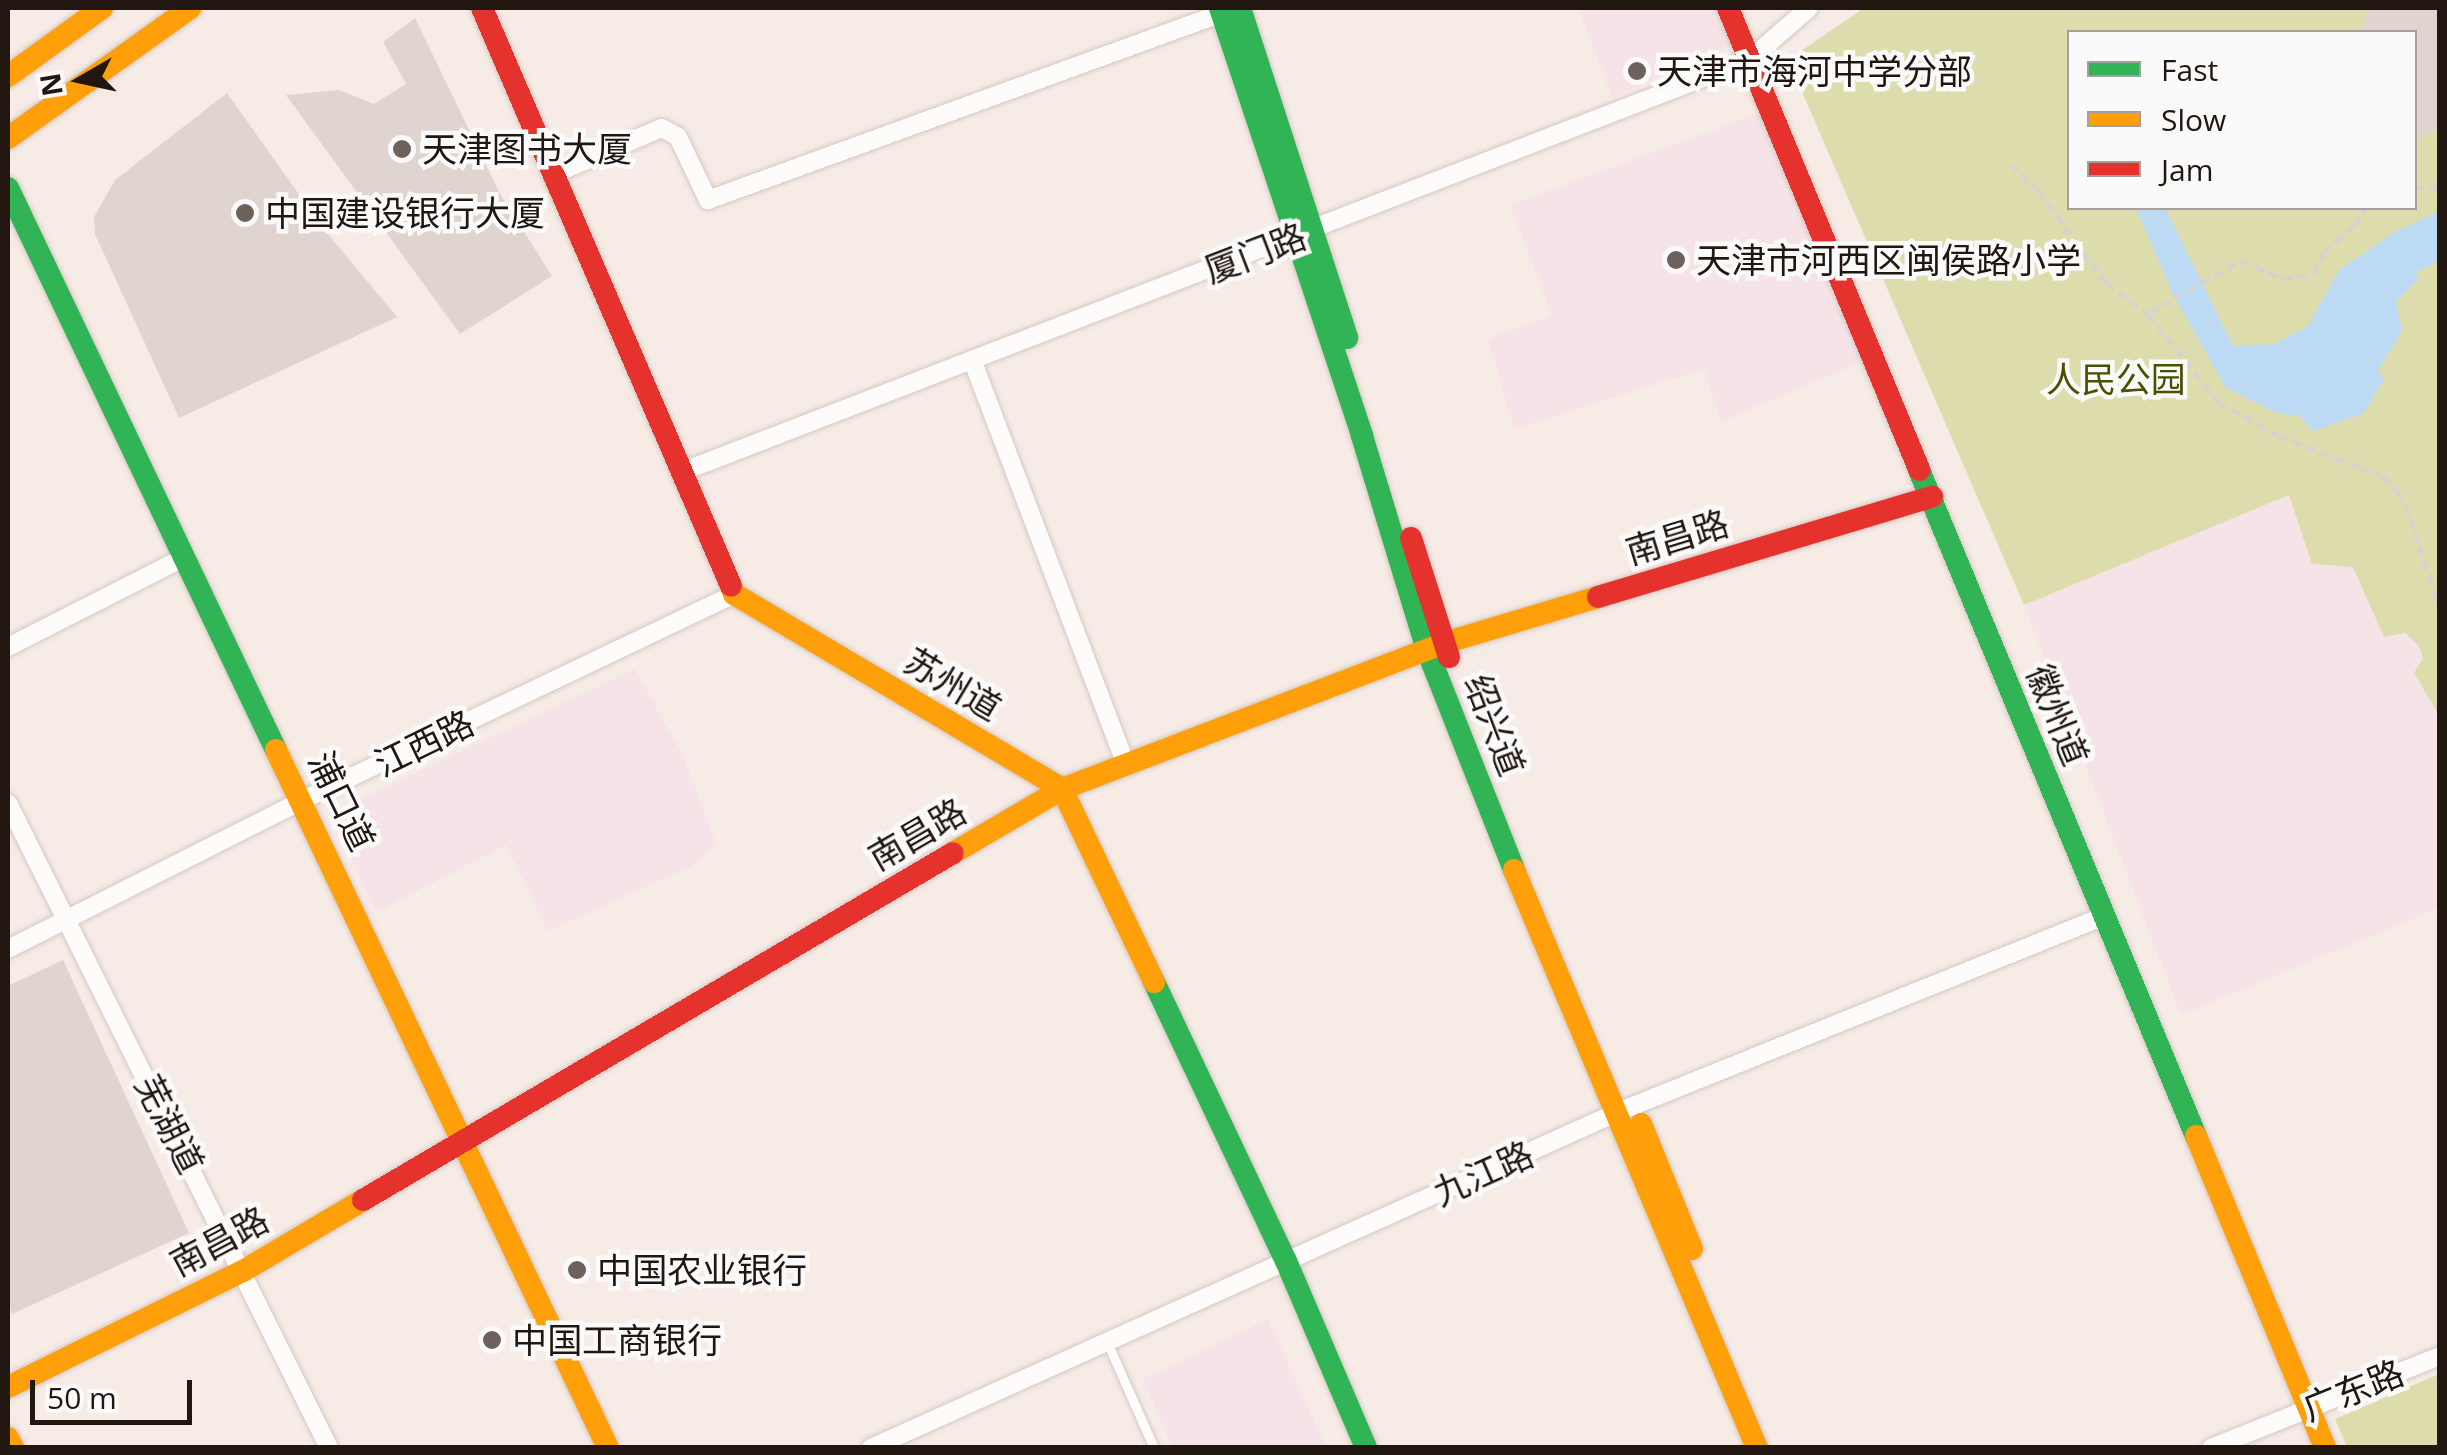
<!DOCTYPE html>
<meta charset="utf-8">
<style>
body{margin:0}
#map{position:relative;width:2447px;height:1455px;overflow:hidden;background:#f7ebe6;font-family:"Open Sans","Noto Sans SC",sans-serif}
div>[style]{position:absolute}
.education>*{inset:0;background:#f5e3e7}
.green>*{inset:0;background:#dcdcac}
.water>*{inset:0;background:#bddaf5}
.building>*{inset:0;background:#dfd4ce}
.path>*{height:4px;margin-top:-2px;transform-origin:0;background:repeating-linear-gradient(90deg,#d6d2d1 0 10px,transparent 0 15px)}
.roads{filter:drop-shadow(0 0 2px #d4c8c2) drop-shadow(0 0 2px #d4c8c2)}
.lane>*{height:9px;margin:-4.5px;padding:0 4.5px;transform-origin:4.5px;border-radius:4.5px;background:#fefcfb}
.street>*{height:18px;margin:-9px;padding:0 9px;transform-origin:9px;border-radius:9px;background:#fefcfb}
.fast>*{height:22px;margin:-11px;padding:0 11px;transform-origin:11px;border-radius:11px;background:#30b455}
.slow>*{height:22px;margin:-11px;padding:0 11px;transform-origin:11px;border-radius:11px;background:#ff9f0a}
.jam>*{height:22px;margin:-11px;padding:0 11px;transform-origin:11px;border-radius:11px;background:#e5322d}
.dots>*{width:28px;height:28px;translate:-50% -50%;box-sizing:border-box;border:5px solid #fafafa;border-radius:50%}
span{translate:-50% -50%;white-space:nowrap;text-align:center;line-height:1.15;-webkit-text-stroke:9px #fafafa;paint-order:stroke}
.poi-label{font-size:35px;color:#221610}
.left{translate:0 -50%;text-align:left}
.street-label{font-size:35px;color:#221610}
.park-label{font-size:35px;color:#495000}
.frame{position:absolute;inset:0;border:10px solid #221610;pointer-events:none}
.legend{position:absolute;left:2067px;top:30px;width:350px;height:180px;box-sizing:border-box;background:#fafafa;border:2px solid #a49f9c;margin:0;padding:12px 18px;list-style:none;font-size:30px;color:#221610}
.legend li{display:flex;align-items:center;gap:20px;height:50px}
.legend b{width:50px;border:2px solid #a49f9c}
.north{position:absolute;left:30px;top:30px;width:100px;height:100px;-webkit-text-stroke:8px #fafafa;paint-order:stroke;rotate:261deg;font-size:28px;font-weight:700;line-height:40px;text-align:center;color:#221610}
.north::after{content:'';display:block;margin:auto;width:35px;height:45px;background:#221610;clip-path:polygon(50% 0,100% 100%,50% 72%,0 100%)}
.scale{position:absolute;left:30px;top:1380px;width:162px;height:45px;box-sizing:border-box;border:5px solid #221610;border-top:0;padding-left:12px;font-size:30px;line-height:35px;white-space:nowrap;color:#221610;-webkit-text-stroke:8px #fafafa;paint-order:stroke}
</style>
<div id="map">
<div class="education">
<i style="clip-path:polygon(1578px 8px,1715px 8px,1731px 46px,1612px 97px)"></i>
<i style="clip-path:polygon(1759px 113px,1865px 360px,1721px 422px,1704px 369px,1514px 429px,1488px 339px,1552px 315px,1510px 205px)"></i>
<i style="clip-path:polygon(2289px 495px,2312px 564px,2353px 567px,2384px 637px,2405px 633px,2419px 646px,2423px 659px,2415px 673px,2439px 715px,2439px 908px,2181px 1015px,2024px 605px)"></i>
<i style="clip-path:polygon(635px 669px,684px 758px,716px 844px,692px 866px,548px 931px,506px 845px,376px 912px,330px 813px)"></i>
<i style="clip-path:polygon(1268px 1319px,1326px 1447px,1172px 1447px,1143px 1379px)"></i>
</div>
<div class="green">
<i style="clip-path:polygon(evenodd,1864px 8px,2439px 8px,2439px 715px,2414px 673px,2423px 659px,2419px 646px,2405px 633px,2384px 637px,2353px 567px,2312px 564px,2289px 495px,2024px 605px,1800px 87px,1801px 51px,1864px 8px,2070px 32px,2414px 32px,2414px 208px,2070px 208px,2070px 32px)"></i>
<i style="clip-path:polygon(2439px 1374px,2439px 1447px,2347px 1447px,2335px 1419px)"></i>
</div>
<div class="water">
<i style="clip-path:polygon(2136px 208px,2165px 208px,2233px 346px,2275px 344px,2308px 326px,2339px 270px,2392px 234px,2439px 211px,2439px 261px,2416px 272px,2419px 278px,2396px 302px,2402px 331px,2377px 372px,2385px 377px,2364px 413px,2313px 431px,2299px 416px,2276px 413px,2225px 387px,2172px 292px)"></i>
</div>
<div class="building">
<i style="clip-path:polygon(2371px 8px,2440px 8px,2440px 129px,2414px 140px,2414px 32px,2358px 32px)"></i>
<i style="clip-path:polygon(415px 18px,500px 194px,552px 276px,460px 334px,286px 95px,339px 90px,374px 104px,406px 84px,383px 42px)"></i>
<i style="clip-path:polygon(227px 93px,323px 228px,397px 317px,179px 418px,95px 234px,94px 217px,115px 180px)"></i>
<i style="clip-path:polygon(63px 960px,189px 1233px,12px 1314px,8px 1304px,8px 986px)"></i>
</div>
<div class="path">
<i style="left:2011px;top:165px;width:37px;rotate:44deg"></i>
<i style="left:2038px;top:191px;width:114px;rotate:53.5deg"></i>
<i style="left:2106px;top:283px;width:51px;rotate:37.1deg"></i>
<i style="left:2147px;top:314px;width:113px;rotate:51.1deg"></i>
<i style="left:2218px;top:402px;width:69px;rotate:29.5deg"></i>
<i style="left:2278px;top:436px;width:111px;rotate:21deg"></i>
<i style="left:2382px;top:476px;width:23px;rotate:45deg"></i>
<i style="left:2398px;top:492px;width:29px;rotate:65deg"></i>
<i style="left:2410px;top:518px;width:99px;rotate:72.3deg"></i>
<i style="left:2414px;top:188px;width:26px;rotate:2deg"></i>
<i style="left:2149px;top:313px;width:106px;rotate:-29.5deg"></i>
<i style="left:2241px;top:261px;width:46px;rotate:23.2deg"></i>
<i style="left:2283px;top:279px;width:31px;rotate:-7deg"></i>
<i style="left:2314px;top:275px;width:24px;rotate:-66deg"></i>
<i style="left:2324px;top:253px;width:40px;rotate:-42deg"></i>
<i style="left:2354px;top:226px;width:22px;rotate:-56deg"></i>
</div>
<div class="roads">
<div class="lane">
<i style="left:1107px;top:1342px;width:116px;rotate:66.1deg"></i>
</div>
<div class="street">
<i style="left:554px;top:174px;width:117px;rotate:-23.1deg"></i>
<i style="left:662px;top:128px;width:18px;rotate:29deg"></i>
<i style="left:678px;top:137px;width:70px;rotate:64.5deg"></i>
<i style="left:708px;top:200px;width:547px;rotate:-19.99deg"></i>
<i style="left:973px;top:362px;width:431px;rotate:69.2deg"></i>
<i style="left:684px;top:471px;width:1142px;rotate:-21.1deg"></i>
<i style="left:1749px;top:60px;width:79px;rotate:-40.9deg"></i>
<i style="left:8px;top:647px;width:199px;rotate:-27deg"></i>
<i style="left:8px;top:803px;width:720px;rotate:63.54deg"></i>
<i style="left:8px;top:949px;width:330px;rotate:-26.8deg"></i>
<i style="left:303px;top:800px;width:478px;rotate:-25.5deg"></i>
<i style="left:871px;top:1448px;width:819px;rotate:-24.22deg"></i>
<i style="left:1618px;top:1112px;width:522px;rotate:-21.94deg"></i>
<i style="left:2211px;top:1448px;width:247px;rotate:-21.9deg"></i>
</div>
<div class="fast">
<i style="left:1220px;top:8px;width:451px;rotate:71.6deg"></i>
<i style="left:1362px;top:436px;width:224px;rotate:73.1deg"></i>
<i style="left:1427px;top:650px;width:237px;rotate:68.4deg"></i>
<i style="left:1240px;top:8px;width:347px;rotate:72deg"></i>
<i style="left:8px;top:188px;width:623px;rotate:64.51deg"></i>
<i style="left:1919px;top:470px;width:721px;rotate:67.42deg"></i>
<i style="left:1154px;top:982px;width:309px;rotate:64.7deg"></i>
<i style="left:1286px;top:1261px;width:203px;rotate:66.8deg"></i>
</div>
<div class="slow">
<i style="left:8px;top:76px;width:116px;rotate:-35.9deg"></i>
<i style="left:8px;top:138px;width:224px;rotate:-35.5deg"></i>
<i style="left:731px;top:586px;width:9px;rotate:69deg"></i>
<i style="left:734px;top:594px;width:382px;rotate:30.7deg"></i>
<i style="left:1062px;top:789px;width:214px;rotate:64.5deg"></i>
<i style="left:276px;top:750px;width:773px;rotate:64.56deg"></i>
<i style="left:953px;top:853px;width:126px;rotate:-30.4deg"></i>
<i style="left:1062px;top:789px;width:409px;rotate:-20.9deg"></i>
<i style="left:1444px;top:643px;width:161px;rotate:-16.6deg"></i>
<i style="left:1514px;top:870px;width:627px;rotate:67.2deg"></i>
<i style="left:1641px;top:1124px;width:135px;rotate:67.8deg"></i>
<i style="left:2196px;top:1136px;width:338px;rotate:67.5deg"></i>
<i style="left:8px;top:1387px;width:262px;rotate:-26.3deg"></i>
<i style="left:243px;top:1271px;width:139px;rotate:-30.6deg"></i>
<i style="left:8px;top:1438px;width:11px;rotate:63deg"></i>
</div>
<div class="jam">
<i style="left:482px;top:8px;width:629px;rotate:66.69deg"></i>
<i style="left:1728px;top:8px;width:500px;rotate:67.5deg"></i>
<i style="left:1411px;top:538px;width:125px;rotate:72.3deg"></i>
<i style="left:1598px;top:597px;width:349px;rotate:-16.7deg"></i>
<i style="left:363px;top:1200px;width:684px;rotate:-30.46deg"></i>
</div>
</div>
<div class="dots">
<i style="left:1637px;top:71px;background:#6d615b"></i>
<i style="left:402px;top:149px;background:#6d615b"></i>
<i style="left:245px;top:213px;background:#6d615b"></i>
<i style="left:1676px;top:260px;background:#6d615b"></i>
<i style="left:577px;top:1270px;background:#6d615b"></i>
<i style="left:492px;top:1340px;background:#6d615b"></i>
</div>
<div class="poi-label">
<span class="left" style="left:1657px;top:71px">天津市海河中学分部</span>
<span class="left" style="left:422px;top:149px">天津图书大厦</span>
<span class="left" style="left:265px;top:213px">中国建设银行大厦</span>
<span class="left" style="left:1696px;top:260px">天津市河西区闽侯路小学</span>
<span class="left" style="left:597px;top:1270px">中国农业银行</span>
<span class="left" style="left:512px;top:1340px">中国工商银行</span>
</div>
<div class="street-label">
<span style="left:1255px;top:253px;rotate:-21deg">厦门路</span>
<span style="left:1677px;top:537px;rotate:-17deg">南昌路</span>
<span style="left:953px;top:684px;rotate:31deg">苏州道</span>
<span style="left:2058px;top:715px;rotate:68deg">徽州道</span>
<span style="left:1495px;top:725px;rotate:69deg">绍兴道</span>
<span style="left:424px;top:743px;rotate:-26deg">江西路</span>
<span style="left:342px;top:801px;rotate:64deg">浦口道</span>
<span style="left:917px;top:834px;rotate:-30deg">南昌路</span>
<span style="left:170px;top:1124px;rotate:63deg">芜湖道</span>
<span style="left:1483px;top:1173px;rotate:-24deg">九江路</span>
<span style="left:219px;top:1241px;rotate:-28deg">南昌路</span>
<span style="left:2353px;top:1390px;rotate:-22deg">广东路</span>
</div>
<div class="park-label">
<span style="left:2116px;top:379px">人民公园</span>
</div>
<div class="frame"></div>
<ul class="legend">
<li><b style="height:12px;background:#30b455"></b>Fast</li>
<li><b style="height:12px;background:#ff9f0a"></b>Slow</li>
<li><b style="height:12px;background:#e5322d"></b>Jam</li>
</ul>
<div class="north">N</div>
<div class="scale">50 m</div>
</div>
